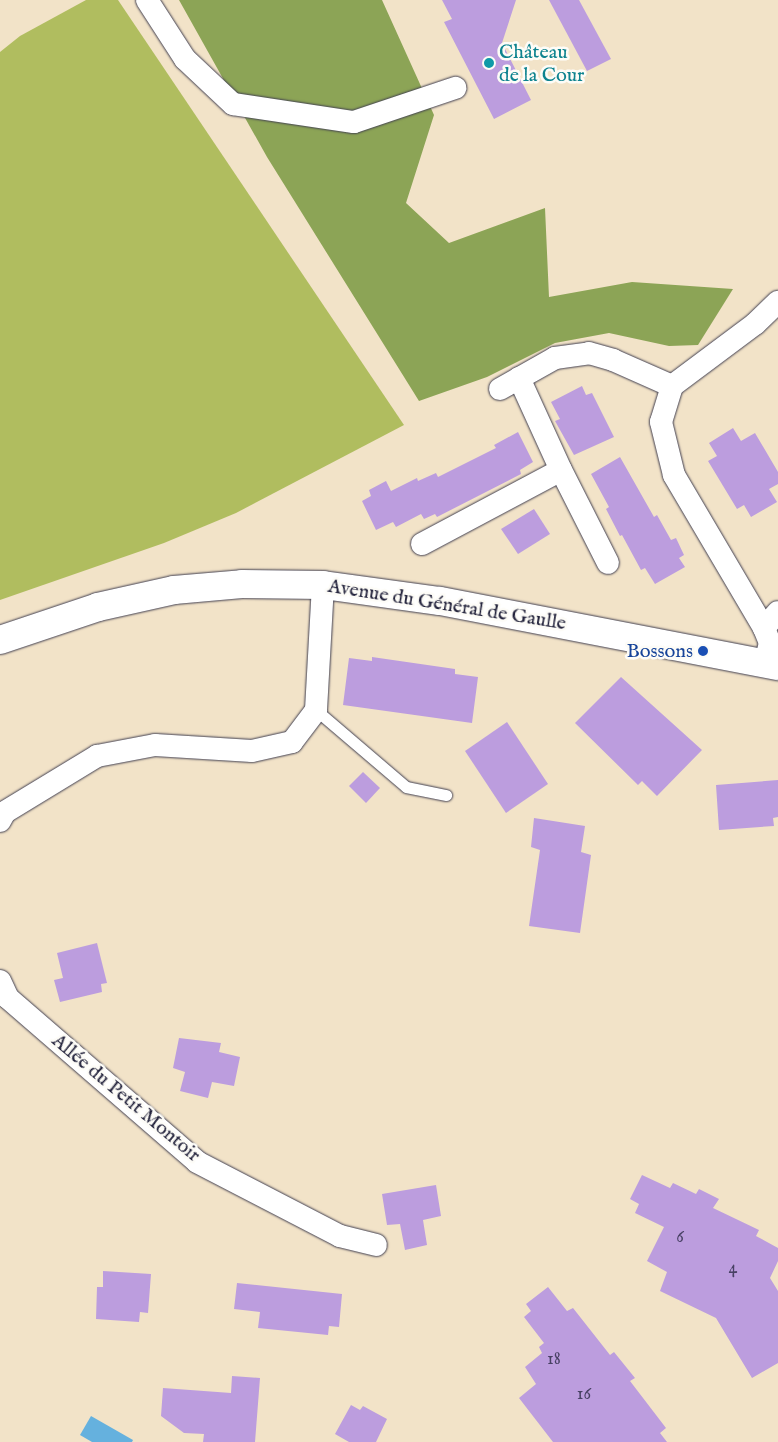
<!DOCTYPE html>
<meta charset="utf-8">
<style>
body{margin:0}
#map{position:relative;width:778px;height:1442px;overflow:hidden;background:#f2e3c8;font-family:"IM FELL English",serif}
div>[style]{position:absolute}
.green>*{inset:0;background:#b0bd5f}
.forest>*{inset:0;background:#8ca456}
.water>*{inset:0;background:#65b1de}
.building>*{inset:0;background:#bc9dde}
.roads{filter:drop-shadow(0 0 1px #413f50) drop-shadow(0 0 1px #413f50)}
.lane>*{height:11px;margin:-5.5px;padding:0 5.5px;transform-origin:5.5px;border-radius:5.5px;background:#fff}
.street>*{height:22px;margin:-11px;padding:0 11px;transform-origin:11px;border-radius:11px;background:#fff}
.secondary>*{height:28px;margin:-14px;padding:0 14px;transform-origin:14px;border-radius:14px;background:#fff}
.dots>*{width:14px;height:14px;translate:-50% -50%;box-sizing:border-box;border:2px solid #fdfcf7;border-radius:50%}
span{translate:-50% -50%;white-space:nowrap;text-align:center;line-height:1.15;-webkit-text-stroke:5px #fdfcf7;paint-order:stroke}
.number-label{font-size:18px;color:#484164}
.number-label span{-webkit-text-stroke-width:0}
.culture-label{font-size:20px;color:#0d838f}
.left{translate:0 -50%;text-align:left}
.street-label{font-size:20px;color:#22223b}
.transit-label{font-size:20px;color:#164399}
.right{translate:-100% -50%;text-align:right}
</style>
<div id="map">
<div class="green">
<i style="clip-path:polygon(86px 0,118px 0,404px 425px,236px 513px,164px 543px,0 600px,0 52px,20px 36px)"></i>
</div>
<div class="forest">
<i style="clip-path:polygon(179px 0,382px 0,434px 115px,406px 203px,449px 243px,545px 208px,549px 297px,632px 282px,733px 289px,698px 345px,669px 346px,609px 333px,555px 343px,487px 377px,419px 401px,267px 157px)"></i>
</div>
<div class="water">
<i style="clip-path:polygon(91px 1416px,133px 1440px,132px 1442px,92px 1442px,80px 1435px)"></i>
</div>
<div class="building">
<i style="clip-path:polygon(442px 0,516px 0,502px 43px,531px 100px,494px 119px,444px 22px,452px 19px)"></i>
<i style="clip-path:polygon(549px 0,579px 0,611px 59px,587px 71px)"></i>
<i style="clip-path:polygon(582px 386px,586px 395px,592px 393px,614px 437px,574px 455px,555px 421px,560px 419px,551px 402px)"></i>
<i style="clip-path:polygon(733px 428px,741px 441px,755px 433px,778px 472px,778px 484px,769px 489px,777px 502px,751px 517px,744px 505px,737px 509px,708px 461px,717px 456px,709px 443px)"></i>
<i style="clip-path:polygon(518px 432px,533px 462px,520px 470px,521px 474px,437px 517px,435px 514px,424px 519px,421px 514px,396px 527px,393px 522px,376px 530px,362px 501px,371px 496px,369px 490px,386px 481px,391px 491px,417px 478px,418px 481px,436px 473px,438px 477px,496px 448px,494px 445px)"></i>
<i style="clip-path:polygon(620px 457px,654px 517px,657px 515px,671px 540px,676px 538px,684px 555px,679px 558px,685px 567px,655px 584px,645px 568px,641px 570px,622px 535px,620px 536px,606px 509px,609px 507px,591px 474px)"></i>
<i style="clip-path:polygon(534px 509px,550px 534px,518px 554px,501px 529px)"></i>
<i style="clip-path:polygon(372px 657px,455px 669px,455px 674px,478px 677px,472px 723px,343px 705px,349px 658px,372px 661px)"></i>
<i style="clip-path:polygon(621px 677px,702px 750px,657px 796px,642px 781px,638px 785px,575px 723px)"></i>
<i style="clip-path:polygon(507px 722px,548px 784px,506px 813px,465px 751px)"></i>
<i style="clip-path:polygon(363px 772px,380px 788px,366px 803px,349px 786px)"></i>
<i style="clip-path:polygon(778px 780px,778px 817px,773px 818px,774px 826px,719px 830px,716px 785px)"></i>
<i style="clip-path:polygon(534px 818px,585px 826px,581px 852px,591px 855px,580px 933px,529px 926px,540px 850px,531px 847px)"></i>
<i style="clip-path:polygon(97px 943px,107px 983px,101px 984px,102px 992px,60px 1002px,54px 980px,63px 978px,57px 953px)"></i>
<i style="clip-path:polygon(179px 1038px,221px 1043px,219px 1052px,240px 1057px,234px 1086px,212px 1082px,208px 1098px,180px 1091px,185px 1072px,173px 1068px)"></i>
<i style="clip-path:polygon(642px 1175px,670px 1188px,673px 1183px,696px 1194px,699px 1189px,719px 1199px,713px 1208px,759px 1230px,756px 1236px,778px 1248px,778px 1261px,770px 1278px,778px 1291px,778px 1363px,752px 1378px,716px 1318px,660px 1291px,667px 1272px,647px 1261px,664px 1227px,635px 1213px,639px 1204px,630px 1199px)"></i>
<i style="clip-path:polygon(436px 1185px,441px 1216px,423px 1220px,427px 1245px,405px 1250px,400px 1224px,387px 1225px,382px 1194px)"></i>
<i style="clip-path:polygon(103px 1271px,151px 1274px,148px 1313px,140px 1312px,139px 1322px,96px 1319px,97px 1287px,103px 1287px)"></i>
<i style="clip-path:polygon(237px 1283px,342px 1294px,339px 1327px,329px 1326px,328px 1335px,258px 1328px,260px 1312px,234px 1309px)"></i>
<i style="clip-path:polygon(548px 1287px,567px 1311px,573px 1308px,610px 1355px,614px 1352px,635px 1378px,630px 1381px,666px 1428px,660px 1433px,667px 1442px,553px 1442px,519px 1398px,536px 1384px,525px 1367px,542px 1353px,539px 1347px,544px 1343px,524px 1317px,531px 1311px,526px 1304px)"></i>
<i style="clip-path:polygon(232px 1376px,260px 1378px,255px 1442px,203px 1442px,204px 1434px,184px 1433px,161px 1416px,163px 1388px,231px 1393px)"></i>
<i style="clip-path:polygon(351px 1405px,360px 1410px,363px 1406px,387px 1419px,376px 1442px,349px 1442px,335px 1434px)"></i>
</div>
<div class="roads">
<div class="lane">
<i style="left:316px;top:710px;width:118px;rotate:40.5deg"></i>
<i style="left:406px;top:787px;width:41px;rotate:11.3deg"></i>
</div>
<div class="street">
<i style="left:147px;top:0;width:70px;rotate:57.2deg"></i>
<i style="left:185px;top:59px;width:66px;rotate:43.2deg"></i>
<i style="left:233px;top:104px;width:122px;rotate:8.5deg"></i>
<i style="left:354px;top:122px;width:107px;rotate:-18.6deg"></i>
<i style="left:519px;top:378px;width:101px;rotate:65.5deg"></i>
<i style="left:500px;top:389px;width:63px;rotate:-29.4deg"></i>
<i style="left:555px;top:358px;width:34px;rotate:-8deg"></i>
<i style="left:589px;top:353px;width:25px;rotate:16deg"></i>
<i style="left:613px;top:360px;width:64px;rotate:23.8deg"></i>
<i style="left:422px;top:544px;width:157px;rotate:-28deg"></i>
<i style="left:561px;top:470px;width:104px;rotate:63.2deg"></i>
<i style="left:764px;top:628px;width:21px;rotate:-49deg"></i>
<i style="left:765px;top:663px;width:21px;rotate:-76deg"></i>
<i style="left:770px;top:643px;width:16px;rotate:-112deg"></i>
<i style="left:764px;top:628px;width:178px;rotate:-120.5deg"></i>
<i style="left:674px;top:475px;width:55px;rotate:-103.8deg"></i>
<i style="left:661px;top:422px;width:38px;rotate:-73deg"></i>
<i style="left:672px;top:386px;width:104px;rotate:-36.8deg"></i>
<i style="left:755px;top:324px;width:32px;rotate:-44deg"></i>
<i style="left:0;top:821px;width:10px;rotate:-61deg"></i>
<i style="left:5px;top:812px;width:108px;rotate:-31.3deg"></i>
<i style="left:97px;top:756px;width:59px;rotate:-10.7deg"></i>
<i style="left:155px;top:745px;width:97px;rotate:3.5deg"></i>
<i style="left:252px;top:751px;width:41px;rotate:-12.7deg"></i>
<i style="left:292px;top:742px;width:40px;rotate:-53deg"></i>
<i style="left:316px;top:710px;width:125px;rotate:-86.8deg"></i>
<i style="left:0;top:981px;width:19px;rotate:65deg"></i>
<i style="left:8px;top:998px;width:250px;rotate:40.9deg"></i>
<i style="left:197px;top:1162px;width:161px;rotate:27.4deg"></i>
<i style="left:340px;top:1236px;width:37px;rotate:14deg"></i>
</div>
<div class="secondary">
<i style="left:0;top:640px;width:103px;rotate:-18.6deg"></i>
<i style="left:98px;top:607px;width:78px;rotate:-12.6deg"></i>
<i style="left:174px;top:590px;width:68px;rotate:-5deg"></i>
<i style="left:242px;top:584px;width:81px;rotate:0.7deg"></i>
<i style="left:323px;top:585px;width:118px;rotate:7.8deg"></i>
<i style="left:440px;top:601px;width:344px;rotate:10.9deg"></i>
</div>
</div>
<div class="dots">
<i style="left:489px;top:63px;background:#0f9aa8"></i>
<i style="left:703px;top:651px;background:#1a4fb4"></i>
</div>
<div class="number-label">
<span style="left:680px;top:1238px">6</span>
<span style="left:733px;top:1269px">4</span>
<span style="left:554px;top:1360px">18</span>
<span style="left:584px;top:1395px">16</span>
</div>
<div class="culture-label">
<span class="left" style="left:499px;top:64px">Château<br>de la Cour</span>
</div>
<div class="street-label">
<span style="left:447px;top:605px;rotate:9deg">Avenue du Général de Gaulle</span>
<span style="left:126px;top:1098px;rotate:40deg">Allée du Petit Montoir</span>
</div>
<div class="transit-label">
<span class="right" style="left:693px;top:651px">Bossons</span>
</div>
</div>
